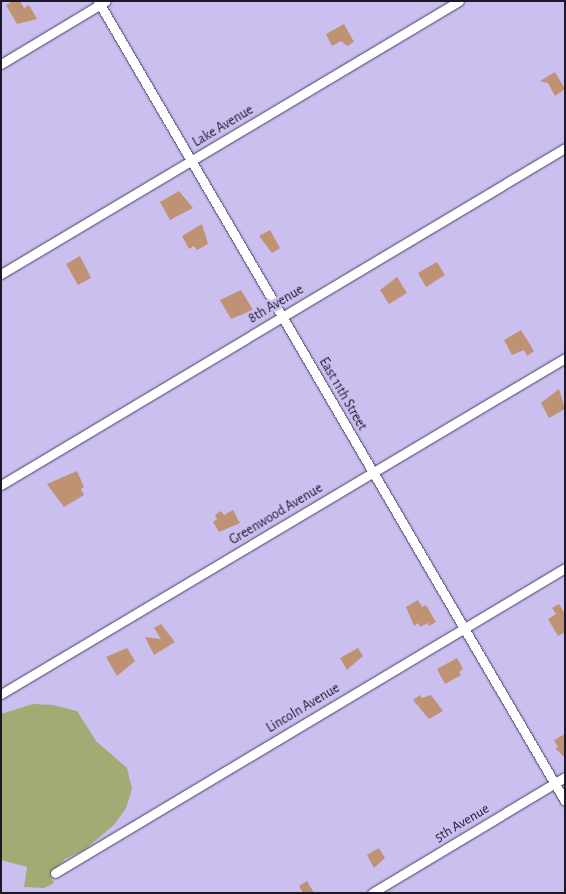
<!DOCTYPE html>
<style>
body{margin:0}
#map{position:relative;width:566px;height:894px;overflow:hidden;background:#cbbff0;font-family:"Alegreya Sans",sans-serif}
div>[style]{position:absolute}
.green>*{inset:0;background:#a2ab74}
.building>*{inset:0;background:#be9273}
.roads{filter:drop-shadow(0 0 1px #493d65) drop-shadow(0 0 1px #493d65)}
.minor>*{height:9px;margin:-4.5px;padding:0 4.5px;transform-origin:4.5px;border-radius:4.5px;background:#fff}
span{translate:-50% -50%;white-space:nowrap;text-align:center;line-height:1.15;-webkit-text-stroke:5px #cbbff0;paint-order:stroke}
.street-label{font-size:14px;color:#1c1729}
.frame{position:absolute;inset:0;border:2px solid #1c1729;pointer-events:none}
</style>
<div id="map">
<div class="green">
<i style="clip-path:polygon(33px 704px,53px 705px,77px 711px,96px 741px,127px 768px,132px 789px,126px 808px,114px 825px,84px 850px,65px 859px,50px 875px,54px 883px,44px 888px,24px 887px,27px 867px,1px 860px,1px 714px)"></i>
</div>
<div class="building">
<i style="clip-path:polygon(13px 1px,20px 1px,24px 8px,29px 5px,37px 19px,17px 24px,6px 5px)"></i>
<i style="clip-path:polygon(344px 24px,354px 42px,347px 46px,341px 41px,332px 46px,326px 34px)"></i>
<i style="clip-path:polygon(555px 72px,565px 89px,555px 96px,548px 83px,540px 81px)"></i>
<i style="clip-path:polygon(179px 191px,193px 208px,170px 220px,160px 202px)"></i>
<i style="clip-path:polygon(202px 224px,208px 244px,197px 250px,194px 246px,189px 249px,182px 236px)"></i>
<i style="clip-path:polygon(270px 230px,280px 248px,272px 253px,259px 236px)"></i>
<i style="clip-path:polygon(80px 256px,91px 278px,78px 285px,66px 264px)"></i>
<i style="clip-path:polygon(437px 262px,445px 275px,426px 287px,418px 273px)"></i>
<i style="clip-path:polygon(397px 277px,407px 293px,389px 304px,380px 290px)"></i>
<i style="clip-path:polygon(241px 290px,253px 310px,231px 319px,220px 300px)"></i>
<i style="clip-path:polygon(521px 330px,534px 351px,527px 356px,524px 350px,512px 355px,504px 340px)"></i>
<i style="clip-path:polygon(559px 389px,565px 409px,549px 418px,541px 403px)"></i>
<i style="clip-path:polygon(77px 471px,84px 487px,81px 489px,84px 495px,64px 507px,47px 484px)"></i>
<i style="clip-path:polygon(233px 510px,240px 523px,219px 532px,213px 522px,217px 519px,215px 515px,221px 511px,224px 515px)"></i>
<i style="clip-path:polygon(418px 600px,422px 607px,426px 605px,436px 622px,429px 626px,428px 623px,420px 627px,418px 623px,414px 626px,406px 607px)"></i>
<i style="clip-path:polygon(559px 604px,565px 614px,565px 632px,558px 636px,548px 619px,556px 614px,552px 608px)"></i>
<i style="clip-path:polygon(161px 624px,175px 642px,154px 655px,145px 637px,161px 639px,154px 628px)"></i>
<i style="clip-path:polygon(127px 648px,135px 661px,117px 676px,106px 657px)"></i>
<i style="clip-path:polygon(358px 648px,363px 656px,347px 670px,340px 658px)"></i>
<i style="clip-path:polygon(457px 658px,463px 669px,459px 672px,461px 675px,445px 684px,437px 669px)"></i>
<i style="clip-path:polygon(420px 695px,422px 698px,431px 695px,443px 711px,429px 719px,413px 700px)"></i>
<i style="clip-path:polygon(565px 734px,565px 758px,555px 748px,558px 747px,554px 740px)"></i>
<i style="clip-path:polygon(379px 848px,385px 858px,374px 868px,367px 855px)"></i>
<i style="clip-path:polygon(307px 881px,314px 893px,303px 893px,299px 886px)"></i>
</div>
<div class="roads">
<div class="minor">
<i style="left:98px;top:1px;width:926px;rotate:59.73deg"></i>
<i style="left:1px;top:64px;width:122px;rotate:-31deg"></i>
<i style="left:1px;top:274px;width:533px;rotate:-30.8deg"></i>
<i style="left:1px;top:485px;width:657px;rotate:-30.86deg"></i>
<i style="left:1px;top:694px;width:656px;rotate:-30.78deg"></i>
<i style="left:55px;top:873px;width:594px;rotate:-30.88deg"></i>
<i style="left:372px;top:893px;width:225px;rotate:-31deg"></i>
</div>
</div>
<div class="street-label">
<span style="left:223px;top:126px;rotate:-31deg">Lake Avenue</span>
<span style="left:276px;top:304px;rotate:-31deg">8th Avenue</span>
<span style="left:343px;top:394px;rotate:60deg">East 11th Street</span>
<span style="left:276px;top:514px;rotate:-31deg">Greenwood Avenue</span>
<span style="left:303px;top:708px;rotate:-31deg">Lincoln Avenue</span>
<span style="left:462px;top:823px;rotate:-31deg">5th Avenue</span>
</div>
<div class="frame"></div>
</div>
